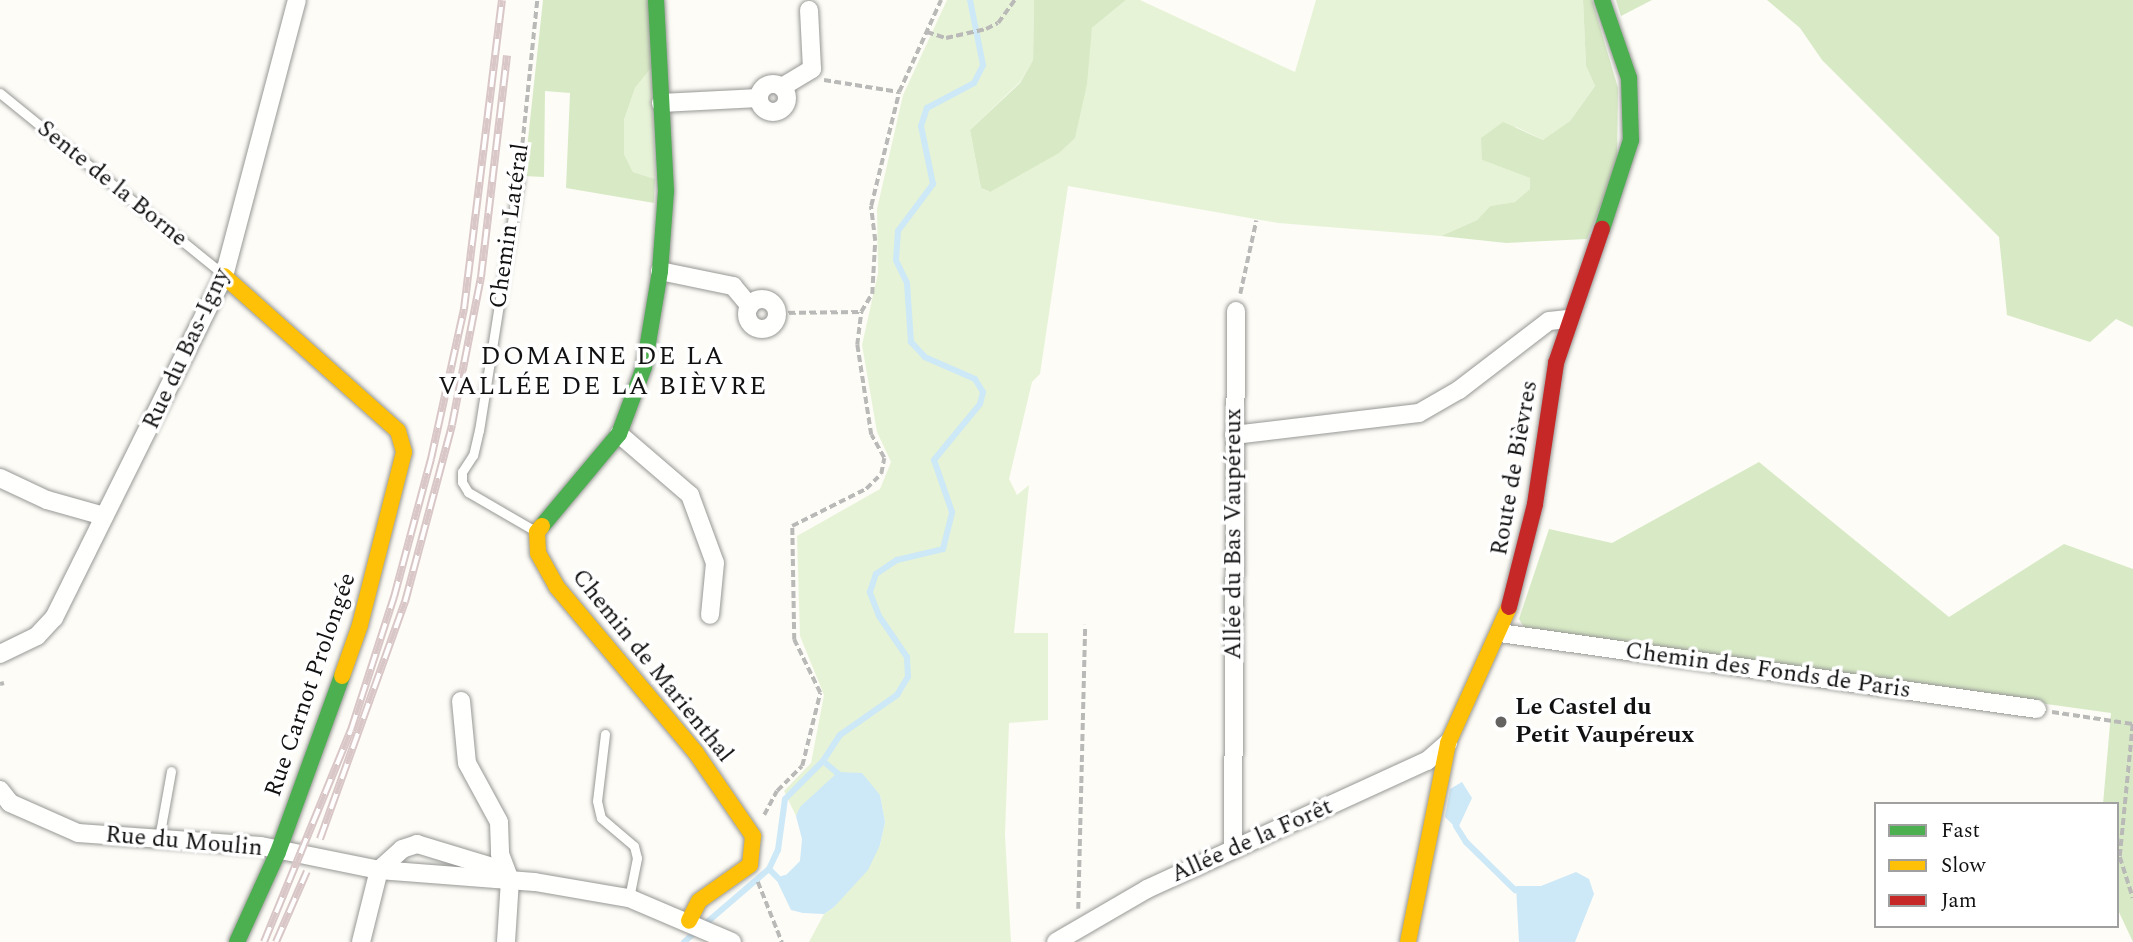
<!DOCTYPE html>
<meta charset="utf-8">
<style>
body{margin:0}
#map{position:relative;width:2133px;height:942px;overflow:hidden;background:#fdfcf7;font-family:Spectral,serif}
div>[style]{position:absolute}
.green>*{inset:0;background:#e7f3d7}
.forest>*{inset:0;background:#d8eac5}
.water>*{inset:0;background:#cde8f7}
.stream>*{height:6px;margin:-3px;padding:0 3px;transform-origin:3px;border-radius:3px;background:#cde8f7}
.path>*{height:3.5px;margin-top:-1.75px;transform-origin:0;background:repeating-linear-gradient(90deg,#b9b9b8 0 7px,transparent 0 10.5px)}
.roads{filter:drop-shadow(0 0 2px #979795) drop-shadow(0 0 2px #979795)}
.lane>*{height:9px;margin:-4.5px;padding:0 4.5px;transform-origin:4.5px;border-radius:4.5px;background:#fffffe}
.street>*{height:18px;margin:-9px;padding:0 9px;transform-origin:9px;border-radius:9px;background:#fffffe}
.street>.ring{margin:-9px;padding:0;box-sizing:content-box;background:none;border:18px solid #fffffe;border-radius:50%}
.fast>*{height:16px;margin:-8px;padding:0 8px;transform-origin:8px;border-radius:8px;background:#4caf50}
.slow>*{height:16px;margin:-8px;padding:0 8px;transform-origin:8px;border-radius:8px;background:#ffc107}
.jam>*{height:16px;margin:-8px;padding:0 8px;transform-origin:8px;border-radius:8px;background:#c62828}
.rail>*{height:8px;margin-top:-4px;transform-origin:0;background:repeating-linear-gradient(90deg,#fff 0 16px,#d9c6c7 0 32px);box-sizing:border-box;border-block:2px solid #d9c6c7}
.dots>*{width:19px;height:19px;translate:-50% -50%;box-sizing:border-box;border:4px solid #fff;border-radius:50%}
span{translate:-50% -50%;white-space:nowrap;text-align:center;line-height:1.15;-webkit-text-stroke:7px #fff;paint-order:stroke}
.street-label{font-size:24px;color:#111}
.poi-label{font-size:24px;color:#111;font-weight:700}
.left{translate:0 -50%;text-align:left}
.neighbourhood-label{font-size:26px;color:#111;letter-spacing:2px}
.legend{position:absolute;left:1874px;top:802px;width:245px;height:126px;box-sizing:border-box;background:#fff;border:2px solid #a0a0a0;margin:0;padding:9px 12px;list-style:none;font-size:21px;color:#111}
.legend li{display:flex;align-items:center;gap:14px;height:35px}
.legend b{width:35px;border:2px solid #a0a0a0}
</style>
<div id="map">
<div class="green">
<i style="clip-path:polygon(947px 0,1034px 0,1033px 60px,1020px 82px,970px 130px,981px 188px,989px 192px,1081px 109px,1092px 28px,1126px 0,1140px 0,1295px 72px,1316px 0,1583px 0,1586px 66px,1595px 86px,1570px 121px,1555px 133px,1543px 140px,1516px 127px,1482px 160px,1531px 178px,1530px 189px,1516px 202px,1490px 206px,1477px 220px,1441px 236px,1278px 223px,1068px 186px,1040px 374px,1032px 382px,1009px 479px,1017px 495px,1029px 485px,1014px 633px,1048px 633px,1048px 720px,1009px 723px,1005px 835px,1011px 942px,809px 942px,824px 914px,834px 907px,880px 845px,885px 822px,880px 795px,838px 772px,796px 816px,784px 791px,811px 763px,824px 695px,800px 636px,797px 536px,880px 489px,891px 462px,877px 432px,862px 345px,878px 273px,877px 209px,903px 95px)"></i>
<i style="clip-path:polygon(651px 68px,655px 179px,633px 172px,624px 154px,624px 120px,635px 88px)"></i>
</div>
<div class="forest">
<i style="clip-path:polygon(543px 0,649px 0,651px 68px,635px 88px,624px 120px,624px 154px,633px 172px,655px 179px,654px 203px,566px 188px,570px 93px,545px 91px,544px 177px,524px 176px)"></i>
<i style="clip-path:polygon(1034px 0,1126px 0,1092px 28px,1087px 84px,1075px 138px,1059px 153px,990px 192px,981px 188px,970px 130px,1020px 83px,1033px 60px)"></i>
<i style="clip-path:polygon(1583px 0,1592px 0,1618px 88px,1617px 167px,1587px 239px,1506px 243px,1441px 236px,1477px 220px,1490px 206px,1515px 202px,1530px 189px,1530px 178px,1482px 160px,1481px 138px,1503px 122px,1543px 140px,1570px 121px,1595px 86px,1586px 66px)"></i>
<i style="clip-path:polygon(1616px 0,1652px 0,1621px 16px)"></i>
<i style="clip-path:polygon(1767px 0,2133px 0,2133px 327px,2116px 319px,2090px 342px,2007px 315px,1999px 237px,1822px 60px,1800px 28px)"></i>
<i style="clip-path:polygon(1759px 462px,1949px 617px,2064px 544px,2133px 569px,2133px 942px,2117px 908px,2117px 804px,2103px 804px,2111px 713px,1526px 631px,1519px 619px,1549px 529px,1612px 543px)"></i>
</div>
<div class="water">
<i style="clip-path:polygon(838px 772px,862px 773px,880px 795px,885px 822px,880px 845px,868px 870px,834px 907px,824px 914px,803px 913px,791px 910px,778px 883px,800px 861px,802px 839px,796px 816px,800px 807px)"></i>
<i style="clip-path:polygon(1462px 782px,1472px 798px,1459px 826px,1453px 825px,1445px 817px,1450px 789px)"></i>
<i style="clip-path:polygon(1576px 872px,1589px 879px,1594px 894px,1575px 942px,1519px 942px,1516px 886px,1541px 886px)"></i>
</div>
<div class="stream">
<i style="left:823px;top:761px;width:26px;rotate:40deg"></i>
<i style="left:1456px;top:826px;width:19px;rotate:58deg"></i>
<i style="left:1466px;top:842px;width:69px;rotate:44.4deg"></i>
<i style="left:769px;top:869px;width:21px;rotate:-65deg"></i>
<i style="left:778px;top:850px;width:51px;rotate:-82.2deg"></i>
<i style="left:785px;top:799px;width:54px;rotate:-45deg"></i>
<i style="left:823px;top:761px;width:31px;rotate:-57deg"></i>
<i style="left:840px;top:735px;width:70px;rotate:-35.1deg"></i>
<i style="left:897px;top:695px;width:21px;rotate:-59deg"></i>
<i style="left:908px;top:677px;width:20px;rotate:-93deg"></i>
<i style="left:907px;top:657px;width:50px;rotate:-124.3deg"></i>
<i style="left:879px;top:616px;width:26px;rotate:-111deg"></i>
<i style="left:870px;top:592px;width:19px;rotate:-72deg"></i>
<i style="left:876px;top:574px;width:25px;rotate:-34deg"></i>
<i style="left:897px;top:560px;width:47px;rotate:-13.4deg"></i>
<i style="left:943px;top:549px;width:38px;rotate:-76deg"></i>
<i style="left:952px;top:512px;width:55px;rotate:-109.1deg"></i>
<i style="left:934px;top:460px;width:72px;rotate:-50.6deg"></i>
<i style="left:980px;top:404px;width:12px;rotate:-76deg"></i>
<i style="left:983px;top:392px;width:15px;rotate:-122deg"></i>
<i style="left:975px;top:379px;width:55px;rotate:-156.3deg"></i>
<i style="left:925px;top:357px;width:21px;rotate:-133deg"></i>
<i style="left:911px;top:342px;width:59px;rotate:-93.9deg"></i>
<i style="left:907px;top:283px;width:25px;rotate:-116deg"></i>
<i style="left:896px;top:260px;width:29px;rotate:-86deg"></i>
<i style="left:898px;top:231px;width:59px;rotate:-53.3deg"></i>
<i style="left:933px;top:184px;width:59px;rotate:-101.7deg"></i>
<i style="left:921px;top:126px;width:19px;rotate:-72deg"></i>
<i style="left:927px;top:108px;width:53px;rotate:-28deg"></i>
<i style="left:974px;top:83px;width:20px;rotate:-63deg"></i>
<i style="left:983px;top:65px;width:66px;rotate:-101.3deg"></i>
<i style="left:684px;top:942px;width:112px;rotate:-40.7deg"></i>
<i style="left:769px;top:869px;width:16px;rotate:45deg"></i>
<i style="left:780px;top:880px;width:5px;rotate:-22deg"></i>
</div>
<div class="path">
<i style="left:927px;top:32px;width:20px;rotate:18deg"></i>
<i style="left:946px;top:38px;width:41px;rotate:-12.7deg"></i>
<i style="left:986px;top:29px;width:13px;rotate:-27deg"></i>
<i style="left:998px;top:23px;width:29px;rotate:-54deg"></i>
<i style="left:824px;top:80px;width:76px;rotate:9.1deg"></i>
<i style="left:520px;top:165px;width:166px;rotate:-84.1deg"></i>
<i style="left:1240px;top:294px;width:75px;rotate:-77.6deg"></i>
<i style="left:778px;top:313px;width:83px;rotate:-0.7deg"></i>
<i style="left:0;top:684px;width:4px;rotate:-14deg"></i>
<i style="left:2052px;top:712px;width:82px;rotate:8.4deg"></i>
<i style="left:2133px;top:724px;width:134px;rotate:95.6deg"></i>
<i style="left:2120px;top:857px;width:43px;rotate:72.4deg"></i>
<i style="left:764px;top:815px;width:27px;rotate:-62deg"></i>
<i style="left:777px;top:791px;width:35px;rotate:-45deg"></i>
<i style="left:802px;top:766px;width:75px;rotate:-76.1deg"></i>
<i style="left:820px;top:693px;width:59px;rotate:-116.1deg"></i>
<i style="left:794px;top:640px;width:114px;rotate:-91deg"></i>
<i style="left:792px;top:526px;width:83px;rotate:-26.6deg"></i>
<i style="left:866px;top:489px;width:21px;rotate:-45deg"></i>
<i style="left:881px;top:474px;width:16px;rotate:-79deg"></i>
<i style="left:884px;top:458px;width:26px;rotate:-119deg"></i>
<i style="left:871px;top:435px;width:91px;rotate:-98.8deg"></i>
<i style="left:857px;top:345px;width:33px;rotate:-83deg"></i>
<i style="left:861px;top:312px;width:21px;rotate:-59deg"></i>
<i style="left:872px;top:294px;width:53px;rotate:-86.8deg"></i>
<i style="left:875px;top:241px;width:35px;rotate:-97deg"></i>
<i style="left:871px;top:206px;width:117px;rotate:-76.2deg"></i>
<i style="left:899px;top:92px;width:101px;rotate:-65.5deg"></i>
<i style="left:758px;top:882px;width:65px;rotate:68.2deg"></i>
<i style="left:1078px;top:909px;width:284px;rotate:-88.6deg"></i>
</div>
<div class="roads">
<div class="lane">
<i style="left:0;top:93px;width:289px;rotate:39.1deg"></i>
<i style="left:519px;top:178px;width:255px;rotate:99deg"></i>
<i style="left:479px;top:430px;width:26px;rotate:103deg"></i>
<i style="left:473px;top:455px;width:20px;rotate:123deg"></i>
<i style="left:462px;top:472px;width:10px;rotate:90deg"></i>
<i style="left:462px;top:482px;width:12px;rotate:59deg"></i>
<i style="left:468px;top:492px;width:78px;rotate:30.2deg"></i>
<i style="left:605px;top:734px;width:67px;rotate:96.8deg"></i>
<i style="left:597px;top:801px;width:17px;rotate:77deg"></i>
<i style="left:601px;top:818px;width:43px;rotate:40.3deg"></i>
<i style="left:634px;top:846px;width:12px;rotate:76deg"></i>
<i style="left:637px;top:858px;width:41px;rotate:101.3deg"></i>
<i style="left:159px;top:838px;width:68px;rotate:-79.8deg"></i>
</div>
<div class="street">
<i class="ring" style="left:759px;top:84px;width:10px;height:10px"></i>
<i style="left:782px;top:87px;width:35px;rotate:-31deg"></i>
<i style="left:812px;top:69px;width:59px;rotate:-92.9deg"></i>
<i style="left:661px;top:103px;width:98px;rotate:-2.9deg"></i>
<i style="left:660px;top:271px;width:75px;rotate:11.6deg"></i>
<i style="left:733px;top:286px;width:26px;rotate:50deg"></i>
<i class="ring" style="left:747px;top:299px;width:12px;height:12px"></i>
<i style="left:619px;top:434px;width:94px;rotate:40.7deg"></i>
<i style="left:690px;top:495px;width:72px;rotate:69.8deg"></i>
<i style="left:715px;top:563px;width:52px;rotate:95.5deg"></i>
<i style="left:1234px;top:435px;width:186px;rotate:-6.8deg"></i>
<i style="left:1419px;top:413px;width:46px;rotate:-29.9deg"></i>
<i style="left:1459px;top:390px;width:113px;rotate:-37.5deg"></i>
<i style="left:1549px;top:321px;width:19px;rotate:-6deg"></i>
<i style="left:0;top:478px;width:52px;rotate:25.1deg"></i>
<i style="left:47px;top:500px;width:59px;rotate:15.7deg"></i>
<i style="left:1500px;top:633px;width:542px;rotate:8.06deg"></i>
<i style="left:0;top:654px;width:41px;rotate:-25.9deg"></i>
<i style="left:37px;top:636px;width:25px;rotate:-47deg"></i>
<i style="left:54px;top:618px;width:382px;rotate:-63.6deg"></i>
<i style="left:224px;top:276px;width:285px;rotate:-75.2deg"></i>
<i style="left:461px;top:701px;width:62px;rotate:84.5deg"></i>
<i style="left:467px;top:763px;width:67px;rotate:61.5deg"></i>
<i style="left:499px;top:822px;width:32px;rotate:88deg"></i>
<i style="left:500px;top:854px;width:28px;rotate:69deg"></i>
<i style="left:510px;top:880px;width:62px;rotate:93.7deg"></i>
<i style="left:0;top:790px;width:16px;rotate:52deg"></i>
<i style="left:10px;top:803px;width:74px;rotate:23.8deg"></i>
<i style="left:78px;top:833px;width:183px;rotate:4.1deg"></i>
<i style="left:261px;top:846px;width:120px;rotate:11.5deg"></i>
<i style="left:379px;top:870px;width:156px;rotate:4.4deg"></i>
<i style="left:535px;top:882px;width:95px;rotate:9.7deg"></i>
<i style="left:629px;top:898px;width:112px;rotate:23.1deg"></i>
<i style="left:1233px;top:849px;width:538px;rotate:-89.68deg"></i>
<i style="left:361px;top:942px;width:74px;rotate:-76deg"></i>
<i style="left:379px;top:870px;width:31px;rotate:-42deg"></i>
<i style="left:402px;top:849px;width:16px;rotate:-18deg"></i>
<i style="left:417px;top:844px;width:93px;rotate:16.9deg"></i>
<i style="left:1056px;top:942px;width:105px;rotate:-30.2deg"></i>
<i style="left:1147px;top:889px;width:308px;rotate:-24.6deg"></i>
<i style="left:1427px;top:761px;width:28px;rotate:-41deg"></i>
</div>
<div class="fast">
<i style="left:1602px;top:0;width:83px;rotate:70.9deg"></i>
<i style="left:1629px;top:78px;width:62px;rotate:88.2deg"></i>
<i style="left:1631px;top:140px;width:94px;rotate:108deg"></i>
<i style="left:542px;top:526px;width:120px;rotate:-50.1deg"></i>
<i style="left:619px;top:434px;width:72px;rotate:-69.5deg"></i>
<i style="left:644px;top:367px;width:97px;rotate:-80.5deg"></i>
<i style="left:660px;top:271px;width:80px;rotate:-85.7deg"></i>
<i style="left:666px;top:191px;width:191px;rotate:-93deg"></i>
<i style="left:237px;top:942px;width:99px;rotate:-65.5deg"></i>
<i style="left:278px;top:852px;width:187px;rotate:-70deg"></i>
</div>
<div class="slow">
<i style="left:224px;top:276px;width:233px;rotate:41.7deg"></i>
<i style="left:398px;top:431px;width:22px;rotate:74deg"></i>
<i style="left:404px;top:452px;width:179px;rotate:104.3deg"></i>
<i style="left:360px;top:625px;width:54px;rotate:109.4deg"></i>
<i style="left:542px;top:526px;width:8px;rotate:130deg"></i>
<i style="left:537px;top:532px;width:21px;rotate:87deg"></i>
<i style="left:538px;top:553px;width:38px;rotate:61deg"></i>
<i style="left:556px;top:586px;width:218px;rotate:50deg"></i>
<i style="left:696px;top:753px;width:101px;rotate:55.5deg"></i>
<i style="left:753px;top:836px;width:29px;rotate:96deg"></i>
<i style="left:750px;top:865px;width:62px;rotate:144.8deg"></i>
<i style="left:699px;top:901px;width:22px;rotate:117deg"></i>
<i style="left:1408px;top:942px;width:203px;rotate:-78.6deg"></i>
<i style="left:1448px;top:743px;width:149px;rotate:-65.8deg"></i>
</div>
<div class="jam">
<i style="left:1509px;top:607px;width:106px;rotate:-75.8deg"></i>
<i style="left:1535px;top:504px;width:143px;rotate:-81.5deg"></i>
<i style="left:1556px;top:363px;width:142px;rotate:-71.1deg"></i>
</div>
</div>
<div class="rail">
<i style="left:320px;top:839px;width:252px;rotate:-70.3deg"></i>
<i style="left:405px;top:602px;width:183px;rotate:-75.1deg"></i>
<i style="left:452px;top:425px;width:151px;rotate:-78.9deg"></i>
<i style="left:481px;top:277px;width:223px;rotate:-83.3deg"></i>
<i style="left:264px;top:942px;width:229px;rotate:-67.7deg"></i>
<i style="left:351px;top:730px;width:140px;rotate:-72.1deg"></i>
<i style="left:394px;top:597px;width:143px;rotate:-75deg"></i>
<i style="left:431px;top:459px;width:154px;rotate:-77.6deg"></i>
<i style="left:464px;top:309px;width:311px;rotate:-83deg"></i>
<i style="left:276px;top:942px;width:77px;rotate:-66.4deg"></i>
</div>
<div class="dots">
<i style="left:1501px;top:722px;background:#646362"></i>
</div>
<div class="street-label">
<span style="left:112px;top:184px;rotate:39deg">Sente de la Borne</span>
<span style="left:510px;top:226px;rotate:-82deg">Chemin Latéral</span>
<span style="left:187px;top:349px;rotate:-65deg">Rue du Bas-Igny</span>
<span style="left:1515px;top:468px;rotate:-80deg">Route de Bièvres</span>
<span style="left:1234px;top:534px;rotate:-90deg">Allée du Bas Vaupéreux</span>
<span style="left:652px;top:666px;rotate:51deg">Chemin de Marienthal</span>
<span style="left:1768px;top:671px;rotate:8deg">Chemin des Fonds de Paris</span>
<span style="left:311px;top:685px;rotate:-71deg">Rue Carnot Prolongée</span>
<span style="left:1252px;top:841px;rotate:-24deg">Allée de la Forêt</span>
<span style="left:184px;top:842px;rotate:5deg">Rue du Moulin</span>
</div>
<div class="poi-label">
<span class="left" style="left:1515px;top:722px">Le Castel du<br>Petit Vaupéreux</span>
</div>
<div class="neighbourhood-label">
<span style="left:603px;top:372px">DOMAINE DE LA<br>VALLÉE DE LA BIÈVRE</span>
</div>
<ul class="legend">
<li><b style="height:9px;background:#4caf50"></b>Fast</li>
<li><b style="height:9px;background:#ffc107"></b>Slow</li>
<li><b style="height:9px;background:#c62828"></b>Jam</li>
</ul>
</div>
